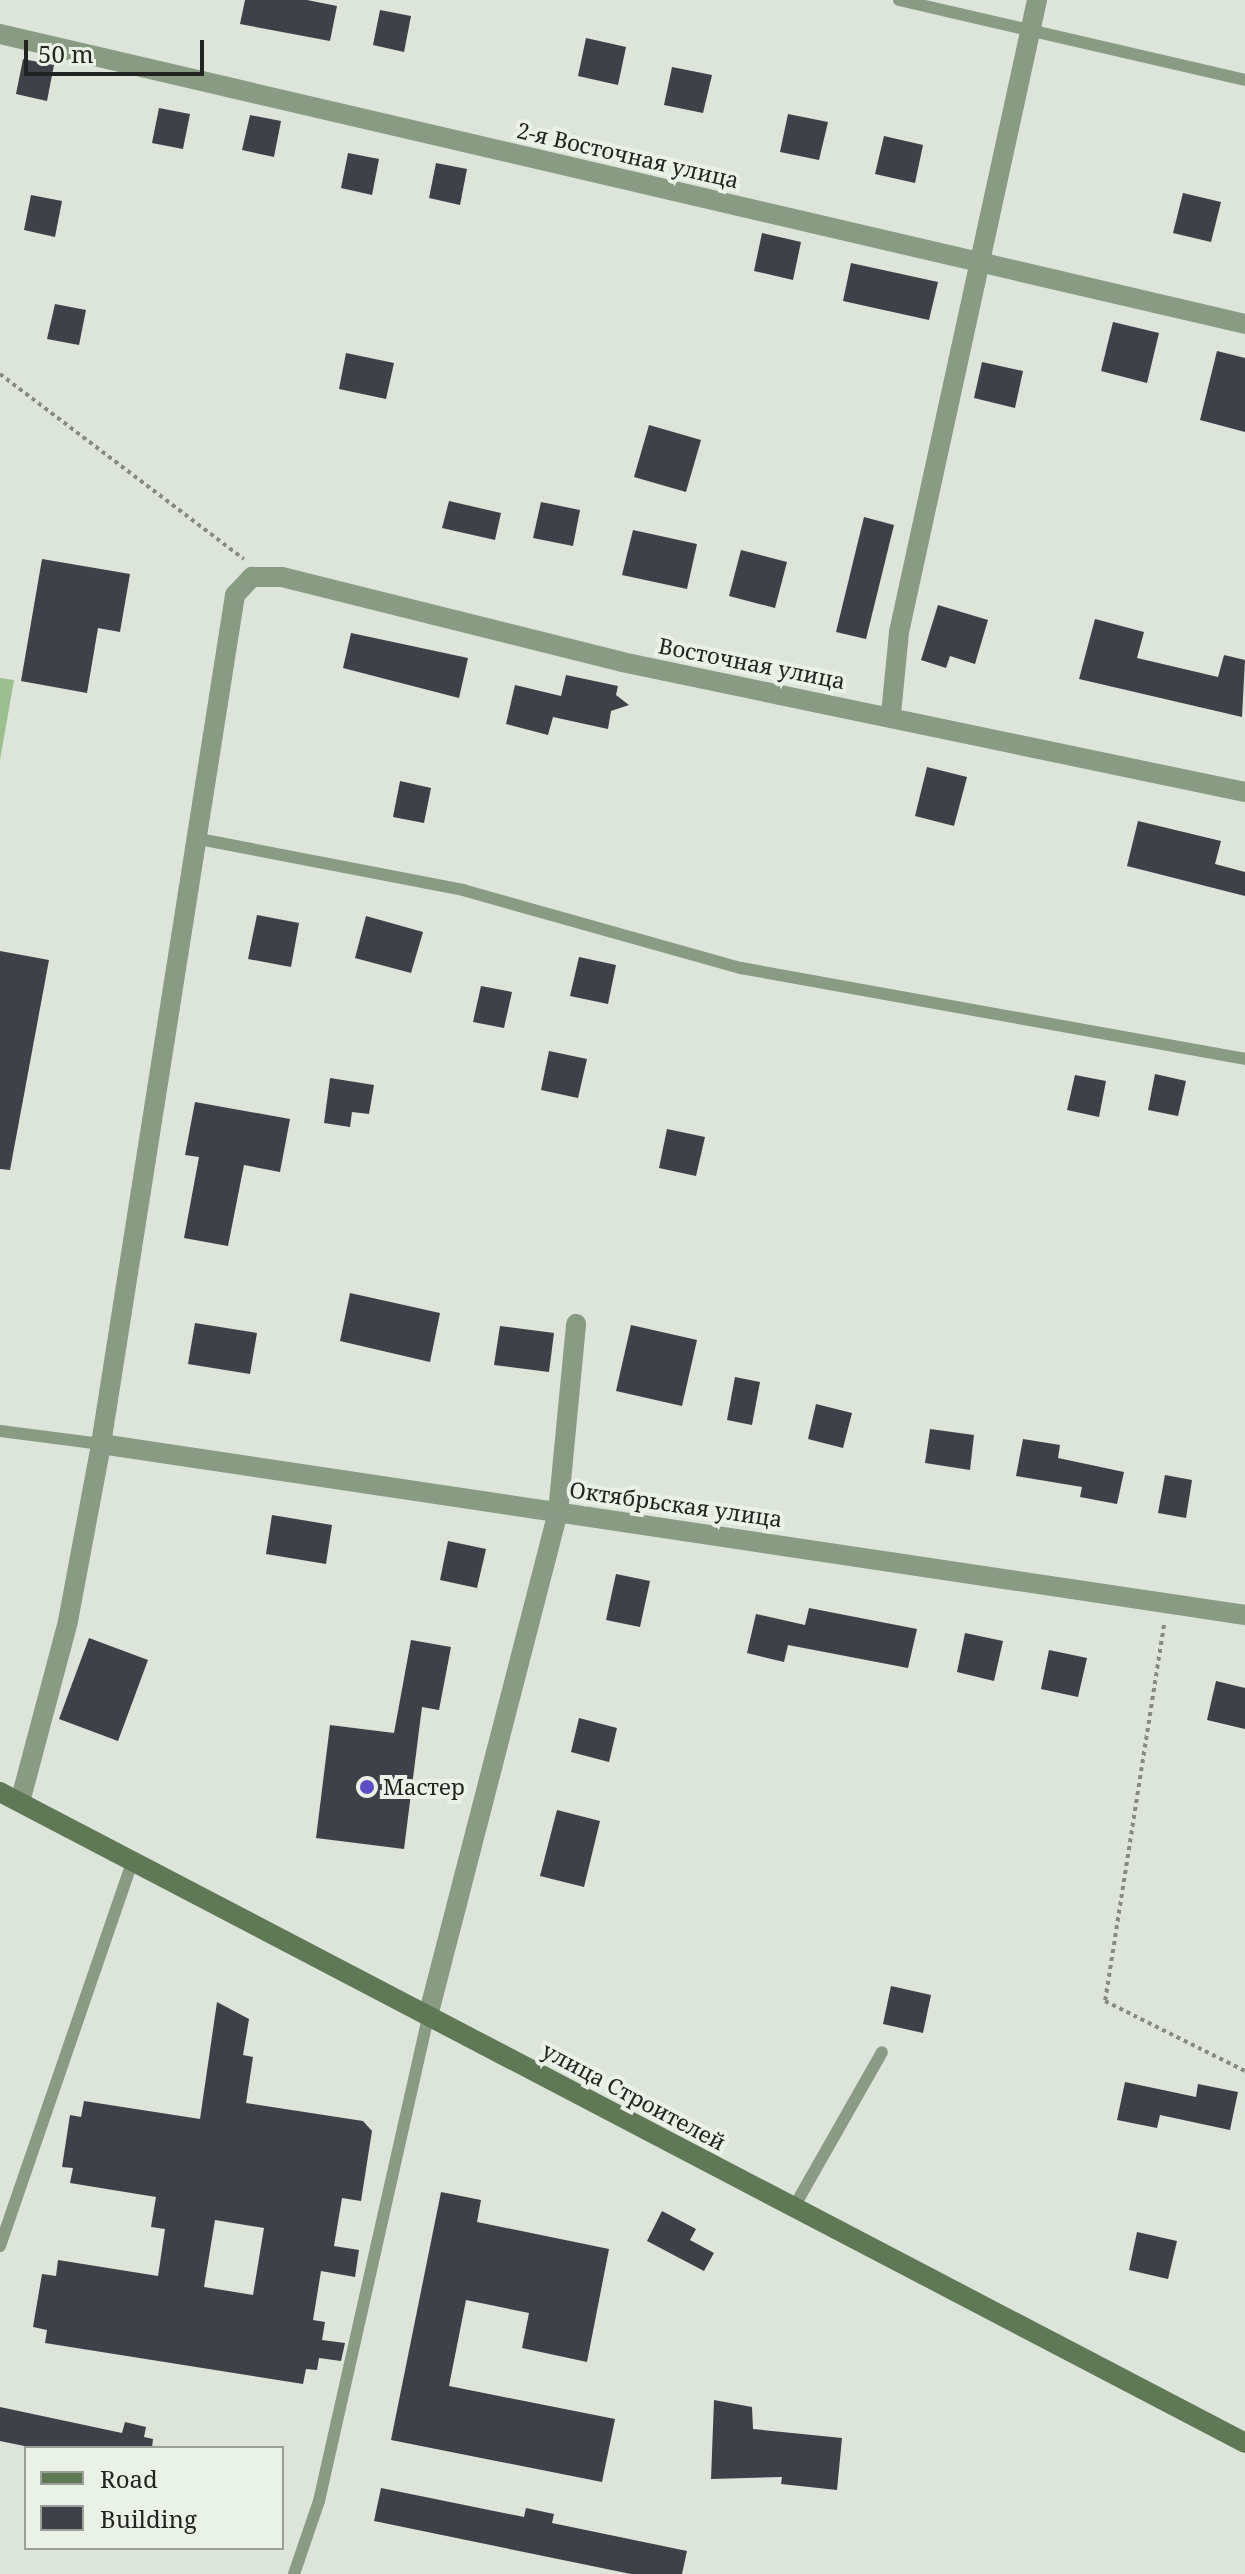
<!DOCTYPE html>
<meta charset="utf-8">
<style>
body{margin:0}
#map{position:relative;width:1245px;height:2574px;overflow:hidden;background:#dde4da;font-family:"Noto Serif",serif}
div>[style]{position:absolute}
.green>*{inset:0;background:#9cbf8f}
.building>*{inset:0;background:#404049}
.path>*{height:4px;margin-top:-2px;transform-origin:0;background:repeating-linear-gradient(90deg,#858b83 0 4px,transparent 0 8px)}
.lane>*{height:12px;margin:-6px;padding:0 6px;transform-origin:6px;border-radius:6px;background:#899b83}
.street>*{height:20px;margin:-10px;padding:0 10px;transform-origin:10px;border-radius:10px;background:#899b83}
.secondary>*{height:20px;margin:-10px;padding:0 10px;transform-origin:10px;border-radius:10px;background:#5f7855}
.dots>*{width:22px;height:22px;translate:-50% -50%;box-sizing:border-box;border:4px solid #eaf2e7;border-radius:50%}
span{translate:-50% -50%;white-space:nowrap;text-align:center;line-height:1.15;-webkit-text-stroke:8px #eaf2e7;paint-order:stroke}
.street-label{font-size:22px;color:#212420}
.poi-label{font-size:22px;color:#212420}
.left{translate:0 -50%;text-align:left}
.legend{position:absolute;left:24px;top:2446px;width:260px;height:104px;box-sizing:border-box;background:#eaf2e7;border:2px solid #9aa097;margin:0;padding:10px 14px;list-style:none;font-size:24px;color:#212420}
.legend li{display:flex;align-items:center;gap:16px;height:40px}
.legend b{width:40px;border:2px solid #9aa097}
.scale{position:absolute;left:24px;top:40px;width:180px;height:36px;box-sizing:border-box;border:4px solid #212420;border-top:0;padding-left:10px;font-size:24px;line-height:28px;white-space:nowrap;color:#212420;-webkit-text-stroke:6px #eaf2e7;paint-order:stroke}
</style>
<div id="map">
<div class="green">
<i style="clip-path:polygon(0 678px,14px 680px,0 760px)"></i>
</div>
<div class="building">
<i style="clip-path:polygon(245px 0,307px 0,337px 6px,330px 41px,240px 24px)"></i>
<i style="clip-path:polygon(380px 10px,411px 16px,404px 52px,373px 45px)"></i>
<i style="clip-path:polygon(586px 38px,626px 47px,618px 85px,578px 76px)"></i>
<i style="clip-path:polygon(23px 59px,54px 65px,47px 101px,16px 94px)"></i>
<i style="clip-path:polygon(672px 67px,712px 75px,703px 113px,664px 105px)"></i>
<i style="clip-path:polygon(159px 108px,190px 114px,183px 149px,152px 143px)"></i>
<i style="clip-path:polygon(788px 114px,828px 122px,819px 160px,780px 152px)"></i>
<i style="clip-path:polygon(250px 115px,281px 121px,274px 157px,242px 150px)"></i>
<i style="clip-path:polygon(884px 136px,923px 145px,915px 183px,875px 174px)"></i>
<i style="clip-path:polygon(348px 153px,379px 159px,372px 195px,341px 188px)"></i>
<i style="clip-path:polygon(436px 163px,467px 169px,460px 205px,429px 198px)"></i>
<i style="clip-path:polygon(1183px 193px,1221px 202px,1211px 242px,1173px 233px)"></i>
<i style="clip-path:polygon(31px 195px,62px 201px,55px 237px,24px 230px)"></i>
<i style="clip-path:polygon(762px 233px,801px 242px,793px 280px,754px 271px)"></i>
<i style="clip-path:polygon(851px 263px,938px 282px,929px 320px,843px 301px)"></i>
<i style="clip-path:polygon(55px 304px,86px 310px,79px 345px,47px 339px)"></i>
<i style="clip-path:polygon(1113px 322px,1159px 333px,1147px 383px,1101px 371px)"></i>
<i style="clip-path:polygon(1217px 351px,1245px 358px,1245px 432px,1200px 420px)"></i>
<i style="clip-path:polygon(346px 353px,394px 363px,386px 399px,339px 389px)"></i>
<i style="clip-path:polygon(982px 362px,1023px 371px,1015px 408px,974px 398px)"></i>
<i style="clip-path:polygon(649px 425px,701px 440px,686px 492px,634px 477px)"></i>
<i style="clip-path:polygon(449px 501px,501px 513px,495px 540px,442px 528px)"></i>
<i style="clip-path:polygon(541px 502px,580px 510px,573px 546px,533px 538px)"></i>
<i style="clip-path:polygon(864px 517px,894px 525px,866px 639px,836px 632px)"></i>
<i style="clip-path:polygon(633px 530px,697px 544px,687px 589px,622px 575px)"></i>
<i style="clip-path:polygon(741px 550px,787px 562px,775px 608px,729px 596px)"></i>
<i style="clip-path:polygon(42px 559px,130px 574px,120px 632px,98px 628px,87px 693px,21px 681px)"></i>
<i style="clip-path:polygon(938px 605px,988px 620px,975px 664px,950px 656px,946px 668px,921px 660px)"></i>
<i style="clip-path:polygon(1095px 619px,1144px 632px,1137px 658px,1218px 677px,1224px 655px,1245px 660px,1242px 717px,1079px 679px)"></i>
<i style="clip-path:polygon(351px 633px,468px 658px,459px 698px,343px 668px)"></i>
<i style="clip-path:polygon(566px 675px,618px 686px,616px 695px,629px 705px,611px 711px,608px 729px,553px 717px,548px 735px,506px 724px,515px 685px,561px 696px)"></i>
<i style="clip-path:polygon(927px 767px,967px 777px,954px 826px,915px 816px)"></i>
<i style="clip-path:polygon(400px 781px,431px 788px,424px 823px,393px 817px)"></i>
<i style="clip-path:polygon(1138px 821px,1221px 841px,1215px 864px,1245px 872px,1245px 896px,1127px 866px)"></i>
<i style="clip-path:polygon(257px 915px,299px 923px,291px 967px,248px 959px)"></i>
<i style="clip-path:polygon(366px 916px,423px 932px,411px 973px,355px 958px)"></i>
<i style="clip-path:polygon(0 951px,49px 960px,10px 1170px,0 1169px)"></i>
<i style="clip-path:polygon(579px 957px,616px 965px,608px 1004px,570px 996px)"></i>
<i style="clip-path:polygon(481px 986px,512px 992px,504px 1028px,473px 1022px)"></i>
<i style="clip-path:polygon(549px 1051px,587px 1059px,578px 1098px,541px 1090px)"></i>
<i style="clip-path:polygon(1155px 1074px,1186px 1081px,1178px 1116px,1148px 1110px)"></i>
<i style="clip-path:polygon(1075px 1075px,1106px 1081px,1099px 1117px,1067px 1110px)"></i>
<i style="clip-path:polygon(330px 1078px,374px 1085px,369px 1114px,352px 1112px,350px 1127px,324px 1123px)"></i>
<i style="clip-path:polygon(195px 1102px,290px 1119px,280px 1172px,244px 1165px,228px 1246px,184px 1238px,199px 1157px,185px 1155px)"></i>
<i style="clip-path:polygon(667px 1129px,705px 1137px,696px 1176px,659px 1168px)"></i>
<i style="clip-path:polygon(350px 1293px,440px 1313px,430px 1362px,340px 1341px)"></i>
<i style="clip-path:polygon(195px 1323px,257px 1333px,250px 1374px,188px 1364px)"></i>
<i style="clip-path:polygon(631px 1325px,697px 1340px,682px 1406px,616px 1391px)"></i>
<i style="clip-path:polygon(500px 1326px,554px 1333px,549px 1372px,494px 1365px)"></i>
<i style="clip-path:polygon(735px 1377px,760px 1382px,752px 1425px,727px 1420px)"></i>
<i style="clip-path:polygon(816px 1404px,852px 1413px,843px 1448px,808px 1439px)"></i>
<i style="clip-path:polygon(930px 1429px,974px 1435px,970px 1470px,925px 1463px)"></i>
<i style="clip-path:polygon(1023px 1439px,1060px 1445px,1058px 1458px,1124px 1472px,1117px 1504px,1080px 1497px,1082px 1487px,1016px 1476px)"></i>
<i style="clip-path:polygon(1165px 1475px,1192px 1480px,1186px 1518px,1158px 1513px)"></i>
<i style="clip-path:polygon(272px 1515px,332px 1525px,326px 1564px,266px 1554px)"></i>
<i style="clip-path:polygon(448px 1541px,486px 1549px,477px 1588px,440px 1580px)"></i>
<i style="clip-path:polygon(616px 1574px,650px 1581px,640px 1627px,606px 1620px)"></i>
<i style="clip-path:polygon(809px 1608px,917px 1629px,908px 1668px,788px 1645px,784px 1662px,747px 1653px,756px 1614px,805px 1625px)"></i>
<i style="clip-path:polygon(965px 1633px,1003px 1641px,994px 1681px,957px 1672px)"></i>
<i style="clip-path:polygon(89px 1638px,148px 1660px,118px 1741px,59px 1719px)"></i>
<i style="clip-path:polygon(411px 1640px,451px 1647px,439px 1710px,422px 1707px,404px 1849px,316px 1838px,330px 1725px,394px 1733px)"></i>
<i style="clip-path:polygon(1049px 1650px,1087px 1658px,1078px 1697px,1041px 1689px)"></i>
<i style="clip-path:polygon(1216px 1681px,1245px 1688px,1245px 1729px,1207px 1720px)"></i>
<i style="clip-path:polygon(579px 1718px,617px 1728px,609px 1762px,571px 1752px)"></i>
<i style="clip-path:polygon(557px 1810px,600px 1821px,584px 1887px,540px 1876px)"></i>
<i style="clip-path:polygon(891px 1986px,931px 1995px,923px 2033px,883px 2024px)"></i>
<i style="clip-path:polygon(evenodd,217px 2002px,249px 2019px,243px 2055px,253px 2057px,246px 2103px,363px 2121px,372px 2131px,361px 2201px,342px 2198px,334px 2246px,359px 2250px,355px 2277px,321px 2271px,313px 2320px,325px 2322px,322px 2340px,345px 2343px,341px 2361px,319px 2358px,317px 2370px,306px 2369px,303px 2384px,45px 2343px,47px 2330px,33px 2327px,42px 2274px,56px 2276px,58px 2260px,158px 2276px,165px 2229px,151px 2227px,156px 2197px,70px 2183px,73px 2168px,62px 2167px,70px 2115px,81px 2117px,84px 2101px,200px 2119px,217px 2002px,215px 2220px,264px 2228px,253px 2295px,204px 2287px,215px 2220px)"></i>
<i style="clip-path:polygon(1125px 2082px,1196px 2097px,1198px 2084px,1238px 2092px,1230px 2130px,1160px 2115px,1157px 2128px,1117px 2120px)"></i>
<i style="clip-path:polygon(441px 2192px,481px 2200px,477px 2222px,609px 2249px,587px 2362px,522px 2348px,529px 2313px,466px 2300px,449px 2386px,615px 2419px,602px 2482px,391px 2440px)"></i>
<i style="clip-path:polygon(662px 2211px,696px 2229px,690px 2240px,714px 2253px,704px 2271px,647px 2241px)"></i>
<i style="clip-path:polygon(1137px 2232px,1177px 2241px,1168px 2279px,1129px 2270px)"></i>
<i style="clip-path:polygon(714px 2400px,752px 2407px,753px 2429px,842px 2438px,837px 2490px,781px 2484px,782px 2477px,711px 2479px)"></i>
<i style="clip-path:polygon(0 2407px,122px 2433px,125px 2422px,146px 2427px,144px 2437px,153px 2439px,152px 2448px,34px 2448px,0 2441px)"></i>
<i style="clip-path:polygon(381px 2488px,524px 2517px,526px 2508px,554px 2514px,552px 2523px,687px 2551px,682px 2574px,631px 2574px,374px 2521px)"></i>
</div>
<div class="path">
<i style="left:0;top:374px;width:306px;rotate:37.2deg"></i>
<i style="left:1164px;top:1625px;width:381px;rotate:98.9deg"></i>
<i style="left:1105px;top:2001px;width:157px;rotate:26.6deg"></i>
</div>
<div class="lane">
<i style="left:899px;top:0;width:355px;rotate:13deg"></i>
<i style="left:194px;top:838px;width:274px;rotate:10.9deg"></i>
<i style="left:463px;top:890px;width:289px;rotate:15.7deg"></i>
<i style="left:741px;top:968px;width:512px;rotate:10.23deg"></i>
<i style="left:0;top:1431px;width:102px;rotate:7.3deg"></i>
<i style="left:794px;top:2207px;width:178px;rotate:-60.4deg"></i>
<i style="left:0;top:2246px;width:408px;rotate:-71deg"></i>
<i style="left:294px;top:2574px;width:77px;rotate:-71.1deg"></i>
<i style="left:319px;top:2501px;width:497px;rotate:-77.3deg"></i>
</div>
<div class="street">
<i style="left:0;top:34px;width:1278px;rotate:13.11deg"></i>
<i style="left:891px;top:714px;width:82px;rotate:-84.4deg"></i>
<i style="left:899px;top:632px;width:647px;rotate:-77.68deg"></i>
<i style="left:101px;top:1444px;width:1157px;rotate:8.5deg"></i>
<i style="left:20px;top:1802px;width:187px;rotate:-75.1deg"></i>
<i style="left:68px;top:1621px;width:180px;rotate:-79.4deg"></i>
<i style="left:101px;top:1444px;width:860px;rotate:-81.03deg"></i>
<i style="left:235px;top:595px;width:25px;rotate:-47deg"></i>
<i style="left:252px;top:577px;width:30px"></i>
<i style="left:282px;top:577px;width:350px;rotate:14deg"></i>
<i style="left:622px;top:662px;width:636px;rotate:11.79deg"></i>
<i style="left:428px;top:2016px;width:520px;rotate:-75.54deg"></i>
<i style="left:558px;top:1512px;width:189px;rotate:-84.5deg"></i>
</div>
<div class="secondary">
<i style="left:0;top:1792px;width:1405px;rotate:27.6deg"></i>
</div>
<div class="dots">
<i style="left:367px;top:1787px;background:#5d4dc5"></i>
</div>
<div class="street-label">
<span style="left:628px;top:155px;rotate:13deg">2-я Восточная улица</span>
<span style="left:752px;top:663px;rotate:11deg">Восточная улица</span>
<span style="left:676px;top:1504px;rotate:8deg">Октябрьская улица</span>
<span style="left:634px;top:2096px;rotate:28deg">улица Строителей</span>
</div>
<div class="poi-label">
<span class="left" style="left:383px;top:1787px">Мастер</span>
</div>
<ul class="legend">
<li><b style="height:10px;background:#5f7855"></b>Road</li>
<li><b style="height:22px;background:#404049"></b>Building</li>
</ul>
<div class="scale">50 m</div>
</div>
